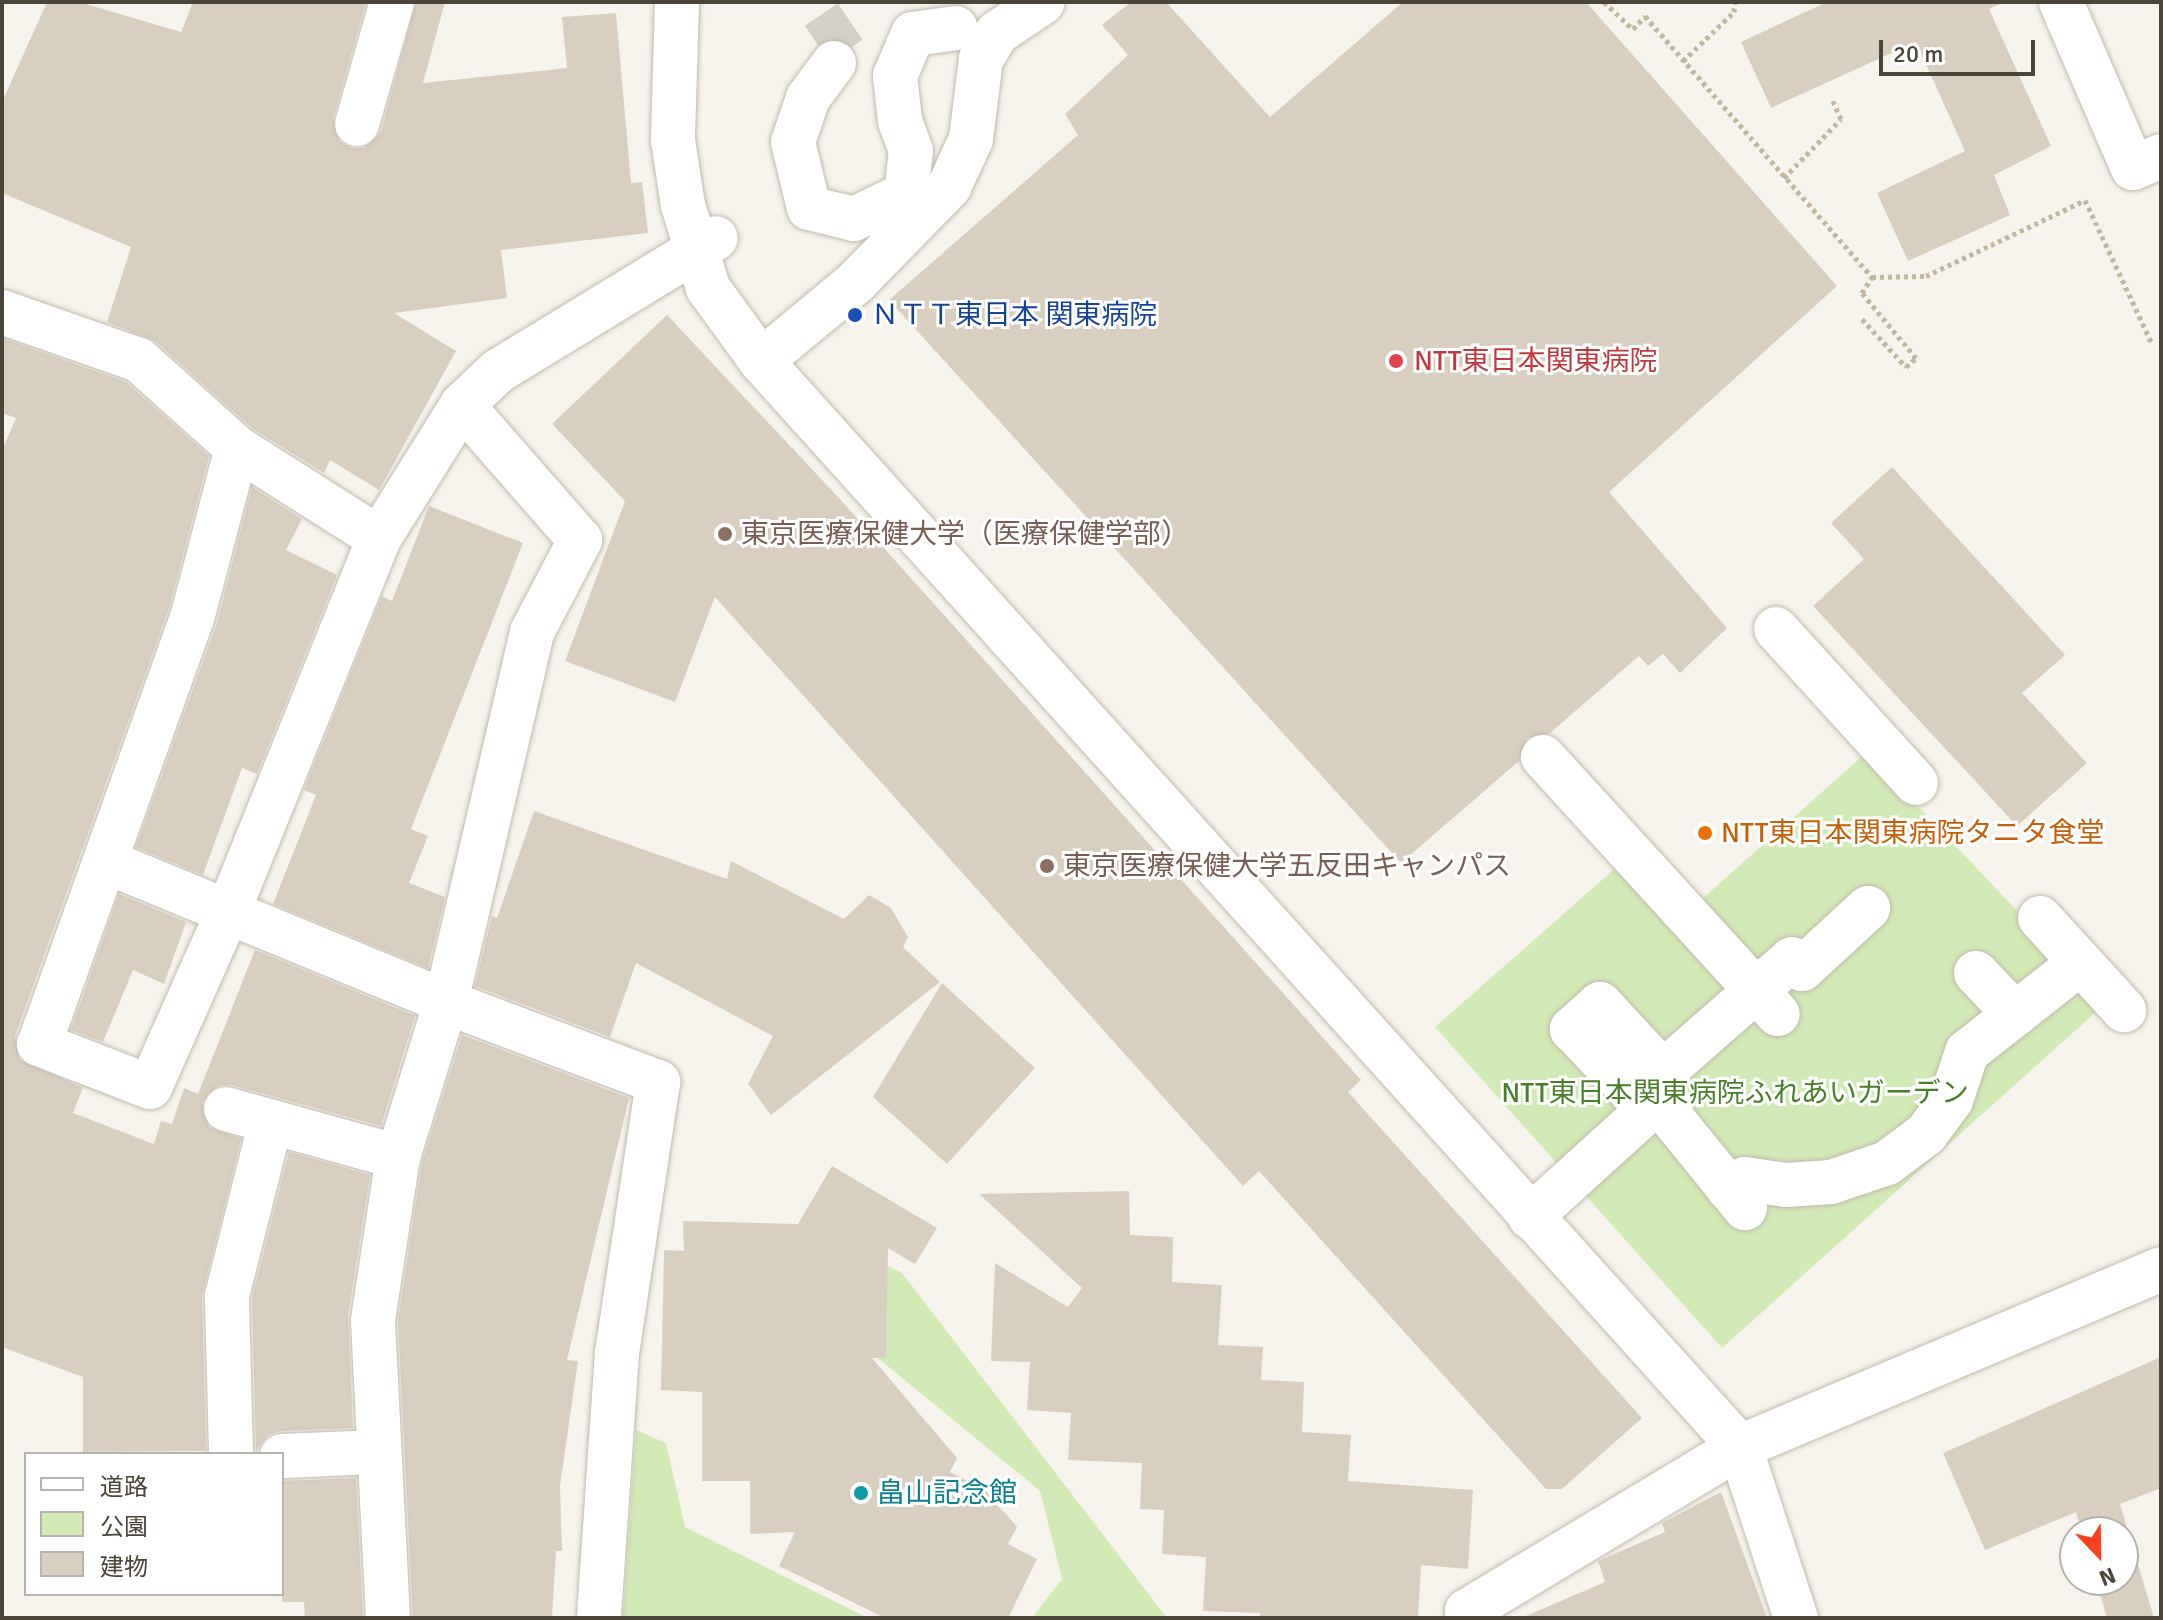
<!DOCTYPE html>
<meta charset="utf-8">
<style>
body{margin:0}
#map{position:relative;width:2163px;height:1620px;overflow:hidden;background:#f6f3ec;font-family:Signika,"Noto Sans JP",sans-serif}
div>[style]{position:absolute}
.green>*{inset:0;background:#d2eab5}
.building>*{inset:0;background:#d8cfc1}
.minor-tunnel>*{height:44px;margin-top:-22px;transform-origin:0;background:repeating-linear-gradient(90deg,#d4d0c8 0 44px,transparent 0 66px)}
.path>*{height:5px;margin-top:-2.5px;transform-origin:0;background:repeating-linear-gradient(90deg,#c4b79f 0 4px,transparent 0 8px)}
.roads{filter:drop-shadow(0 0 2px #c2bbae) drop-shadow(0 0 2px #c2bbae)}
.minor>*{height:44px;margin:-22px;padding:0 22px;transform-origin:22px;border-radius:22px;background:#fff}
.dots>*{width:22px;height:22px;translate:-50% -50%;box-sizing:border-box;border:4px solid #fff;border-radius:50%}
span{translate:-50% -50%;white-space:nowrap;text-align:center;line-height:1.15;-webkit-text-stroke:6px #fff;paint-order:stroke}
.transit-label{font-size:28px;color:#164399}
.left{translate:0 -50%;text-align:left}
.health-label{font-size:28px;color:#be3a42}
.education-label{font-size:28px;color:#785e54}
.food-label{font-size:28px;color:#c56008}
.park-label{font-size:28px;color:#4a7f2a}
.culture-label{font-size:28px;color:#0d838f}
.frame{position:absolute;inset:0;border:4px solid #4b4439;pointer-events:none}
.legend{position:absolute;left:24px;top:1452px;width:260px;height:144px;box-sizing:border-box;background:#fff;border:2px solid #b7b4b0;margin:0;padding:10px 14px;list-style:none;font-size:24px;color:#4b4439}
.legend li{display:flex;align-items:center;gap:16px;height:40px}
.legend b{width:40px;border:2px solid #b7b4b0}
.north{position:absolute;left:2059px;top:1516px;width:80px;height:80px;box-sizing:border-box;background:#fff;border:2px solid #b7b4b0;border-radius:50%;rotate:158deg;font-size:22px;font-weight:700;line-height:32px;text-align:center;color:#4b4439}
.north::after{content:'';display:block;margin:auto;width:28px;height:36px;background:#fc3f1d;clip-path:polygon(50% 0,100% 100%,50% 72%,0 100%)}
.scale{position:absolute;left:1879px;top:40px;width:156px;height:36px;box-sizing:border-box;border:4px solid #4b4439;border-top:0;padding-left:10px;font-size:24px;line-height:28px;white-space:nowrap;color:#4b4439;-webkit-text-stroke:6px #fff;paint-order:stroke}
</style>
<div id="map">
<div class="green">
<i style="clip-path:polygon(1867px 752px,2105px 1004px,1722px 1348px,1435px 1027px,1619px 865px,1675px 923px)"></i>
<i style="clip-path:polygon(833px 1238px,902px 1273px,1167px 1618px,1032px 1618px,1062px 1579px,1040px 1491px,879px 1359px)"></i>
<i style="clip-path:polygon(636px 1430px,666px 1443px,685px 1527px,868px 1618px,623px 1618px)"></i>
</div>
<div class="building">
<i style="clip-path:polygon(47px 2px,79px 2px,181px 32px,193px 2px,366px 2px,333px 118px,339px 141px,351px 148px,364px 148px,381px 132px,416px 2px,445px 2px,423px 83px,567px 68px,562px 17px,616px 13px,631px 183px,642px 182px,648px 233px,501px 250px,507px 298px,394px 313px,456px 351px,379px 490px,330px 460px,324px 473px,252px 428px,155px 341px,107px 322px,131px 247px,2px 193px,2px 102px)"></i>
<i style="clip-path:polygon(1131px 2px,1166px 2px,1270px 117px,1403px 2px,1586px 2px,1837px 286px,1609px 492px,1727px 628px,1680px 673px,1663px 654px,1648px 666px,1639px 656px,1550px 733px,1527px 738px,1519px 761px,1401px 863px,889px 300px,1078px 135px,1065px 114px,1128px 55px,1102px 25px)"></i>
<i style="clip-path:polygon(1827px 2px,2004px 2px,1989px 9px,2051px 146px,1994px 175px,2010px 215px,1908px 261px,1877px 193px,1965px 151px,1916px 42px,1771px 108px,1741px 42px)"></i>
<i style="clip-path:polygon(667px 315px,839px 498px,1361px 1080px,1348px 1092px,1642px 1418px,1562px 1489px,1546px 1489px,1259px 1171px,1243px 1186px,715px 597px,675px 702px,565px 661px,625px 501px,552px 424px)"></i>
<i style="clip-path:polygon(2px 338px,126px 382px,209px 456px,169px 608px,15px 1036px,19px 1059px,83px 1088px,73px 1113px,154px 1144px,161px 1121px,172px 1124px,184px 1088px,198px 1094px,255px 950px,415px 1016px,381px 1126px,232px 1085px,219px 1085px,202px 1102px,209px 1127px,241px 1139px,202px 1296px,206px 1451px,83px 1452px,83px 1377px,2px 1347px,2px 450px,16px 418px,2px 413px)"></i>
<i style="clip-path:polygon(1892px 467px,2065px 655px,2022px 693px,2087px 763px,2017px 826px,1813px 606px,1864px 559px,1831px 523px)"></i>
<i style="clip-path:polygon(252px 487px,302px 519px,286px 550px,337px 575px,257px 774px,242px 768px,203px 875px,136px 847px,217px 623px)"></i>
<i style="clip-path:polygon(429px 506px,523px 543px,411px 829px,428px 836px,409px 883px,445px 897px,428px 968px,273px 904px,316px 795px,304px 790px,382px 596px,392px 601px)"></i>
<i style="clip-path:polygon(534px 811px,727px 879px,731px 861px,844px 919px,869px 895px,891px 908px,908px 937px,903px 947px,940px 982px,771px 1115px,748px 1084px,773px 1036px,636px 963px,610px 1037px,475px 986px,492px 916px,497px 918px)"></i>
<i style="clip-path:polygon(119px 894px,186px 922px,164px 984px,133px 970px,103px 1042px,71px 1030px)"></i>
<i style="clip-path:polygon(942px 983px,1035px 1068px,947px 1164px,873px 1097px)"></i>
<i style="clip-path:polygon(462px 1035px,629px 1098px,567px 1360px,578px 1361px,560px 1486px,562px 1551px,556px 1551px,552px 1618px,413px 1618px,398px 1321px,422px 1163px)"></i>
<i style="clip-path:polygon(289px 1152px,370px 1175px,348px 1316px,353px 1428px,280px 1431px,268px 1435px,256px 1451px,252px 1299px)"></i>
<i style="clip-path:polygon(832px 1166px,937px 1228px,915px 1264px,888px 1248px,886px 1358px,872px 1358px,957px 1458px,950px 1472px,984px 1489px,1017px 1527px,1008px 1544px,1037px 1559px,1008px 1618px,885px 1618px,779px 1566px,795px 1532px,750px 1534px,750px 1481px,702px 1481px,702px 1392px,661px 1390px,664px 1250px,684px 1251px,683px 1221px,798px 1224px)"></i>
<i style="clip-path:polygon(1129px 1191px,1130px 1235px,1173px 1237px,1172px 1282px,1222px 1285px,1218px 1345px,1263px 1347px,1261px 1380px,1304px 1382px,1302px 1432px,1351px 1435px,1348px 1481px,1473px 1490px,1468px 1569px,1421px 1565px,1418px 1618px,1259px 1618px,1260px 1613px,1203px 1611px,1206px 1557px,1162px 1554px,1164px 1510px,1140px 1509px,1142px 1463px,1068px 1460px,1071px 1413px,1027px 1410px,1030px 1362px,991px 1361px,995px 1263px,1068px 1307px,1082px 1288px,979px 1194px)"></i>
<i style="clip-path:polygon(2161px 1357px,2161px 1488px,2120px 1504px,2154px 1618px,2107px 1618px,2096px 1580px,2123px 1580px,2123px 1532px,2082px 1532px,2076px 1512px,1985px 1550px,1943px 1453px)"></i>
<i style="clip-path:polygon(356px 1478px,363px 1618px,305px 1618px,304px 1602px,282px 1602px,282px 1481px)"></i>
<i style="clip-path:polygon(1721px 1492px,1767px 1618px,1521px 1618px,1605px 1582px,1598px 1561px,1665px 1532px,1662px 1523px)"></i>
</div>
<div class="minor-tunnel">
<i style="left:817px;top:44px;width:40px;rotate:-34deg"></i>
</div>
<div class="path">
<i style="left:1604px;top:2px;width:40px;rotate:43deg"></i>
<i style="left:1633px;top:29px;width:18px;rotate:-47deg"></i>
<i style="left:1645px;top:16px;width:346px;rotate:49deg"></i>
<i style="left:1872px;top:277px;width:54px;rotate:-1.1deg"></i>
<i style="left:1926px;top:276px;width:176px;rotate:-25.5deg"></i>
<i style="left:2085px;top:200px;width:159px;rotate:65deg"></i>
<i style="left:1683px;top:61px;width:71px;rotate:-43.9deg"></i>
<i style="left:1734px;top:12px;width:10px;rotate:-84deg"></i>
<i style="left:1784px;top:178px;width:82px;rotate:-46deg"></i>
<i style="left:1841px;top:119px;width:22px;rotate:-114deg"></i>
<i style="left:1862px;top:319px;width:65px;rotate:47.5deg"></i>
<i style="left:1906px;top:367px;width:13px;rotate:-42deg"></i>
<i style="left:1916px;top:358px;width:85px;rotate:-129.7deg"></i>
<i style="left:1862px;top:293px;width:19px;rotate:-58deg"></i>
</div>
<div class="roads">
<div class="minor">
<i style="left:677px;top:2px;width:138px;rotate:91.7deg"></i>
<i style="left:673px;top:140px;width:66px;rotate:81.3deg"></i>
<i style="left:683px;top:205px;width:87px;rotate:73.2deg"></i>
<i style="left:708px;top:288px;width:90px;rotate:54deg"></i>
<i style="left:761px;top:361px;width:1462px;rotate:47.97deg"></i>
<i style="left:1740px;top:1447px;width:180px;rotate:71.9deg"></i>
<i style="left:2061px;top:2px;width:181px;rotate:66.6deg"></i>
<i style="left:2133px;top:168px;width:30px;rotate:-23deg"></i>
<i style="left:834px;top:63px;width:44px;rotate:126.6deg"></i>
<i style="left:808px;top:98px;width:46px;rotate:108.8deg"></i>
<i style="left:793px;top:142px;width:68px;rotate:76.4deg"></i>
<i style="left:809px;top:208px;width:46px;rotate:13.7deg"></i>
<i style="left:854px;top:219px;width:58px;rotate:-25.7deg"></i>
<i style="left:906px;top:194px;width:43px;rotate:-83.4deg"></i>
<i style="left:911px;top:151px;width:33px;rotate:-110deg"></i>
<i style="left:900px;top:120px;width:44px;rotate:-96.5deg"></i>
<i style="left:895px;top:76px;width:46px;rotate:-66.8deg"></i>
<i style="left:913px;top:34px;width:43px;rotate:-7.9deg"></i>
<i style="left:357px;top:124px;width:127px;rotate:-74deg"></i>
<i style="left:2px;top:312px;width:145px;rotate:19.3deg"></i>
<i style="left:139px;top:360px;width:132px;rotate:41.9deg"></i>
<i style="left:237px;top:448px;width:168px;rotate:32.4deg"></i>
<i style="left:761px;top:361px;width:124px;rotate:-39.7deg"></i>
<i style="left:856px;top:282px;width:133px;rotate:-45.6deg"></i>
<i style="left:949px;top:187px;width:53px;rotate:-65.4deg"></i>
<i style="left:971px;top:139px;width:81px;rotate:-82.9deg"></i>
<i style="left:981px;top:59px;width:31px;rotate:-58deg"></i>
<i style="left:997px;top:33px;width:55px;rotate:-34deg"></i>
<i style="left:237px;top:448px;width:173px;rotate:104.8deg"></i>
<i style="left:193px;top:615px;width:456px;rotate:109.7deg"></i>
<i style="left:39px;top:1044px;width:119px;rotate:21.2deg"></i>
<i style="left:150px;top:1087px;width:192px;rotate:-66deg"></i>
<i style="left:228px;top:912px;width:403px;rotate:-68deg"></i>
<i style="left:379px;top:538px;width:157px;rotate:-58deg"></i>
<i style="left:462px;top:405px;width:50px;rotate:-43.4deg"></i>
<i style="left:498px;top:371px;width:255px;rotate:-31.4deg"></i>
<i style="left:1776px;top:629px;width:208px;rotate:47.7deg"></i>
<i style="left:1543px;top:757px;width:348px;rotate:47.6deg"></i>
<i style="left:107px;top:862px;width:367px;rotate:22.4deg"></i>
<i style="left:446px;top:1002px;width:227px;rotate:20.7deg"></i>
<i style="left:658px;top:1082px;width:273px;rotate:98.6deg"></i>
<i style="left:617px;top:1352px;width:267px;rotate:93.9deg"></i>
<i style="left:2040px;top:918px;width:125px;rotate:47.6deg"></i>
<i style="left:1976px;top:973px;width:57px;rotate:46.4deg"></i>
<i style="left:1663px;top:1072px;width:171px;rotate:-41.2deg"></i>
<i style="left:1792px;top:959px;width:14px;rotate:45deg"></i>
<i style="left:1802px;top:969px;width:90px;rotate:-42.7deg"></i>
<i style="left:226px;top:1109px;width:179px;rotate:15.6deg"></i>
<i style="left:1728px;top:1188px;width:19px;rotate:-28deg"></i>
<i style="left:1745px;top:1179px;width:41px;rotate:8.3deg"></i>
<i style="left:1786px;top:1185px;width:45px;rotate:-3.8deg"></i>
<i style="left:1831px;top:1182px;width:59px;rotate:-18.7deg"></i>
<i style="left:1887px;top:1163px;width:49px;rotate:-36.6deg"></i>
<i style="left:1926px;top:1134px;width:42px;rotate:-53.7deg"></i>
<i style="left:1951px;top:1100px;width:51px;rotate:-71.6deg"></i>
<i style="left:1967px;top:1052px;width:144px;rotate:-38.2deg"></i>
<i style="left:1530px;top:1217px;width:173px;rotate:-42.2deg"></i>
<i style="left:1658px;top:1101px;width:29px;rotate:-80deg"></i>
<i style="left:1663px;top:1072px;width:93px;rotate:-132.8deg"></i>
<i style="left:1600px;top:1004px;width:38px;rotate:138deg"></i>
<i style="left:1572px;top:1029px;width:88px;rotate:46.4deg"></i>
<i style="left:1633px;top:1093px;width:14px;rotate:-25deg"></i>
<i style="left:1646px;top:1087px;width:18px;rotate:49deg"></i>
<i style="left:1658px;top:1101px;width:138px;rotate:50.9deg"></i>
<i style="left:231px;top:1454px;width:158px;rotate:-91.5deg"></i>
<i style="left:227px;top:1296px;width:180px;rotate:-75.9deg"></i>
<i style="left:282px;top:1456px;width:96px;rotate:-2.4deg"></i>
<i style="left:388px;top:1618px;width:298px;rotate:-92.9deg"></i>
<i style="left:373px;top:1320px;width:165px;rotate:-81.3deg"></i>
<i style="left:398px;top:1157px;width:162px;rotate:-72.8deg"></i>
<i style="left:446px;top:1002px;width:380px;rotate:-76.9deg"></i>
<i style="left:532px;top:632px;width:104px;rotate:-62.4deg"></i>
<i style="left:580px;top:540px;width:179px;rotate:-131.2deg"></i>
<i style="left:1467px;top:1618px;width:7px;rotate:-90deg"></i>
<i style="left:1467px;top:1611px;width:318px;rotate:-31deg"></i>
<i style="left:1740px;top:1447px;width:457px;rotate:-22.9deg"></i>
</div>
</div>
<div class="dots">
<i style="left:855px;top:315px;background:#1a4fb4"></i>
<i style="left:1396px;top:361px;background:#e0444e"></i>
<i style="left:725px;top:534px;background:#8d6e63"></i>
<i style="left:1705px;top:833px;background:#e8710a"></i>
<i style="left:1047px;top:866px;background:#8d6e63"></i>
<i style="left:861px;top:1493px;background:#0f9aa8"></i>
</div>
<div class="transit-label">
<span class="left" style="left:871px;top:315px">ＮＴＴ東日本 関東病院</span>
</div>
<div class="health-label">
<span class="left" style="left:1414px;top:361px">NTT東日本関東病院</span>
</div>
<div class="education-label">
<span class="left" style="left:741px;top:534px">東京医療保健大学（医療保健学部）</span>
<span class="left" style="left:1063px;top:866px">東京医療保健大学五反田キャンパス</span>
</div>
<div class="food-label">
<span class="left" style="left:1721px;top:833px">NTT東日本関東病院タニタ食堂</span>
</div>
<div class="park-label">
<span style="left:1735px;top:1093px">NTT東日本関東病院ふれあいガーデン</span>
</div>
<div class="culture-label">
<span class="left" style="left:877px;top:1493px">畠山記念館</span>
</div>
<div class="frame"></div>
<ul class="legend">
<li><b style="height:10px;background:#fff"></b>道路</li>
<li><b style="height:22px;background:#d2eab5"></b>公園</li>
<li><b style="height:22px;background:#d8cfc1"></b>建物</li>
</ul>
<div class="north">N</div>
<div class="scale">20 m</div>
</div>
